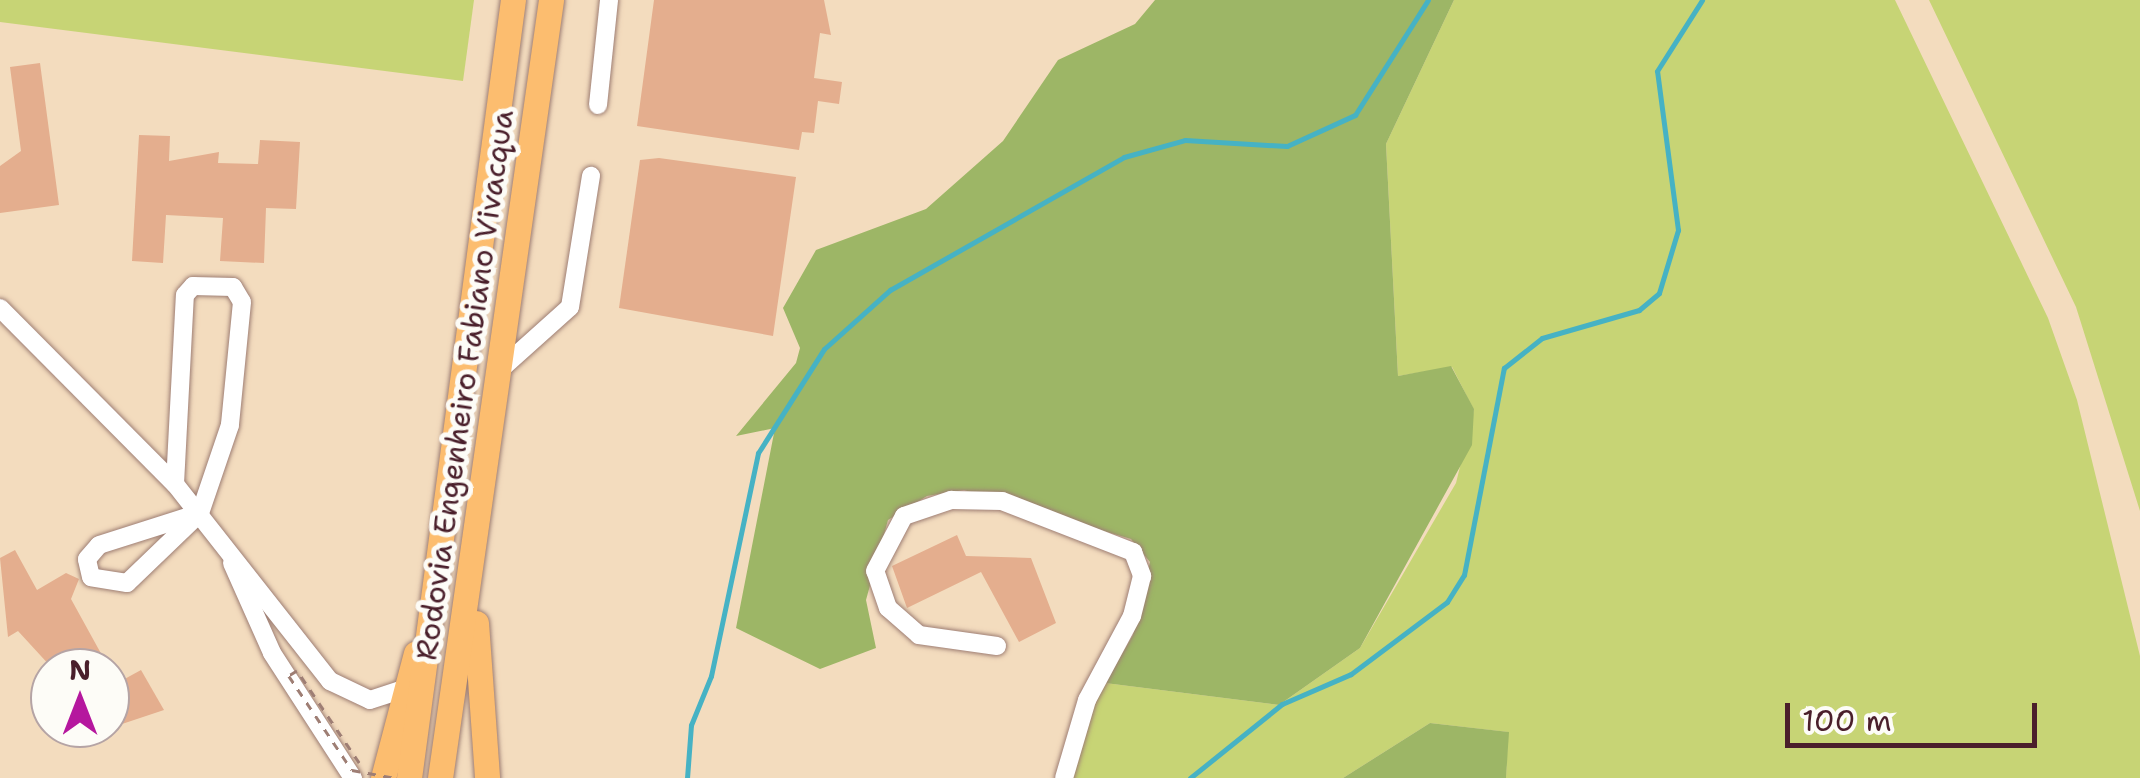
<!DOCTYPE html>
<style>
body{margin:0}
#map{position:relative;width:2140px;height:778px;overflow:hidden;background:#f3dcbe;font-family:"Shantell Sans",sans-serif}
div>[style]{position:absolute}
.green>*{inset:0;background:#c7d475}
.forest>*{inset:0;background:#9db666}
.stream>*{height:5px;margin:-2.5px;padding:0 2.5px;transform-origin:2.5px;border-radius:2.5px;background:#46b2c4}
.building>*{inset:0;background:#e4ae8e}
.roads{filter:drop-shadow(0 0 2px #9e7e74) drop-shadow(0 0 2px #9e7e74)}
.minor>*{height:18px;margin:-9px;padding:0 9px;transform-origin:9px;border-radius:9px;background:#fff}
.highway>*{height:25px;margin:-12.5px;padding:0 12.5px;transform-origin:12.5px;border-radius:12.5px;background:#fcbd6f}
.path-bridge>*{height:2.5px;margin-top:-1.25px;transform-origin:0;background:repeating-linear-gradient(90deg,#9e7e74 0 8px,transparent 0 16px)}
span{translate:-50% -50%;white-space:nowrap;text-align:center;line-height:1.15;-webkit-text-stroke:10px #fdfcf7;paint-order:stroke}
.street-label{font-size:30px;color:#4a1f2b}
.north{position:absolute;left:30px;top:648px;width:100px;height:100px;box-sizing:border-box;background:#fdfcf7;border:2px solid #b5a4a5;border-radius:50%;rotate:0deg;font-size:28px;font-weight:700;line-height:40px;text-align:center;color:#4a1f2b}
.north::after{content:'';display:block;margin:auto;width:35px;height:45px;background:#b5179e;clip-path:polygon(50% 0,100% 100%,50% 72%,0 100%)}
.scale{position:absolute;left:1785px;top:703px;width:252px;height:45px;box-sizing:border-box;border:5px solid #4a1f2b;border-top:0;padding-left:12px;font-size:30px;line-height:35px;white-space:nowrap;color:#4a1f2b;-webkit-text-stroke:8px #fdfcf7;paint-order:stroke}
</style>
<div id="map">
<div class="green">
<i style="clip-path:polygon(0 0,474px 0,463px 81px,0 22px)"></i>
<i style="clip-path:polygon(1454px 0,1895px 0,2048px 318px,2077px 400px,2140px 656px,2140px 778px,1506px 778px,1508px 732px,1430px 723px,1343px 778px,1068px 778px,1089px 694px,1105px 683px,1279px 705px,1360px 648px,1456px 483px,1474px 410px,1452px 367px,1398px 376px,1386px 144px)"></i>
<i style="clip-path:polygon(1929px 0,2140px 0,2140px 511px,2076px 307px)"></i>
</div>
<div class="forest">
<i style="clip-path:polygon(1155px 0,1454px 0,1386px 144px,1398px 376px,1451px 366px,1474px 409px,1472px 445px,1360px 648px,1279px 705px,1105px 683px,1133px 635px,1150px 562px,1131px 539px,964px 490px,927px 496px,888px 520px,866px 600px,876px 648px,820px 669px,736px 628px,775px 428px,736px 436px,796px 363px,800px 348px,783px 308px,816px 250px,926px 209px,1003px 141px,1058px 60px,1135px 24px)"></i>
<i style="clip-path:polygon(1430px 723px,1509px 732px,1506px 778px,1343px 778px)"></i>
</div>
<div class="stream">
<i style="left:687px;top:778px;width:53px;rotate:-85.7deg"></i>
<i style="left:691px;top:725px;width:53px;rotate:-67.8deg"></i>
<i style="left:711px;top:676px;width:228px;rotate:-78.1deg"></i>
<i style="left:758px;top:453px;width:123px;rotate:-57.6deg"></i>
<i style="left:824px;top:349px;width:89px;rotate:-41.8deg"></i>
<i style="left:890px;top:290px;width:269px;rotate:-29.6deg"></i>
<i style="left:1124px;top:157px;width:63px;rotate:-15.6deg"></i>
<i style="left:1185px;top:140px;width:102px;rotate:3.4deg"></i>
<i style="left:1287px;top:146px;width:75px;rotate:-24.5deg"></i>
<i style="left:1355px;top:115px;width:136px;rotate:-57.6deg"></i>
<i style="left:1190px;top:778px;width:118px;rotate:-38.8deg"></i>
<i style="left:1282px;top:704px;width:75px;rotate:-23.5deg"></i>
<i style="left:1351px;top:674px;width:120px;rotate:-36.9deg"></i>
<i style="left:1447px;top:602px;width:32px;rotate:-58deg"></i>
<i style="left:1464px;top:575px;width:211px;rotate:-79.1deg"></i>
<i style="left:1504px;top:368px;width:48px;rotate:-38.3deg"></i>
<i style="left:1542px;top:338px;width:101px;rotate:-16.1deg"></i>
<i style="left:1639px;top:310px;width:26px;rotate:-40deg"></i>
<i style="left:1659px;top:293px;width:66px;rotate:-73.2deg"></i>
<i style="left:1678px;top:230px;width:160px;rotate:-97.5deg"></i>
<i style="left:1657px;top:71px;width:84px;rotate:-57.6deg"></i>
</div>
<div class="building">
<i style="clip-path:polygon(654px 0,824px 0,831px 35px,820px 33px,814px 78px,842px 82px,839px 104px,818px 101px,814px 133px,802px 132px,799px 150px,637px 126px)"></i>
<i style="clip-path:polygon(40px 63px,59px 205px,0 213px,0 166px,21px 151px,10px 67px)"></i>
<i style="clip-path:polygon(139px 135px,170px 136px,169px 161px,219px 152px,218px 163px,258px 164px,260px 140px,300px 142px,296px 209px,266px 208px,264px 263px,220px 261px,223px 218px,166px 215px,163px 263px,132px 261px)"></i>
<i style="clip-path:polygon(659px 158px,796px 177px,773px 336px,619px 308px,640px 160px)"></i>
<i style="clip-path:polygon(957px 535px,966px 556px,1031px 558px,1056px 623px,1019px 642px,981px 572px,907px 608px,892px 566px)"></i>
<i style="clip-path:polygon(15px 550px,37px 590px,66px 573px,79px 579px,71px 599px,109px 668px,52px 668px,18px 631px,8px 637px,0 558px)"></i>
<i style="clip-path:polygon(141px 670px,164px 710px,110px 728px,110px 687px)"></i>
</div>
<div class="roads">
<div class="minor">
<i style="left:598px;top:105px;width:106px;rotate:-84deg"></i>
<i style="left:0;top:308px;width:248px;rotate:45.2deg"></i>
<i style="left:175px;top:484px;width:251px;rotate:51.8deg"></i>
<i style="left:330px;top:681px;width:44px;rotate:25.4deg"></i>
<i style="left:370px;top:700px;width:35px;rotate:-18deg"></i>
<i style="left:502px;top:368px;width:91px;rotate:-41.9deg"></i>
<i style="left:570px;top:307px;width:133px;rotate:-80.9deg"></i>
<i style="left:175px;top:484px;width:189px;rotate:-87deg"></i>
<i style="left:185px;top:295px;width:12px;rotate:-48deg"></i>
<i style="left:193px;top:286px;width:40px;rotate:1.4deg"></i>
<i style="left:233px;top:287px;width:17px;rotate:59deg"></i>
<i style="left:242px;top:302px;width:124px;rotate:95.6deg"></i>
<i style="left:230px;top:425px;width:93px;rotate:108.8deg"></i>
<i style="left:200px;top:513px;width:101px;rotate:136.2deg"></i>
<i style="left:127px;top:583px;width:36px;rotate:-171deg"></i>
<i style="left:91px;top:577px;width:18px;rotate:-103deg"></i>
<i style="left:87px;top:559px;width:18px;rotate:-49deg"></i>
<i style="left:99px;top:545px;width:106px;rotate:-17.6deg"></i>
<i style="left:232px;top:563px;width:98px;rotate:66deg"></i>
<i style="left:272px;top:653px;width:149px;rotate:57.1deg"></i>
<i style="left:997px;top:646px;width:79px;rotate:-172deg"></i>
<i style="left:919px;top:635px;width:41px;rotate:-138.9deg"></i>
<i style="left:888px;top:608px;width:39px;rotate:-109deg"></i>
<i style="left:875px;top:571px;width:62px;rotate:-62.2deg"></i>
<i style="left:904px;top:516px;width:50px;rotate:-18.8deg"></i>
<i style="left:951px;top:500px;width:51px;rotate:1.1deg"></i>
<i style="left:1002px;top:501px;width:141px;rotate:21.3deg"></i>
<i style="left:1133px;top:552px;width:26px;rotate:69deg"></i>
<i style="left:1142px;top:576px;width:41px;rotate:104deg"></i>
<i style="left:1132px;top:616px;width:95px;rotate:118.2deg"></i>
<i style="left:1087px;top:700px;width:81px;rotate:106.4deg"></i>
</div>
<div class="highway">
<i style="left:476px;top:623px;width:155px;rotate:85.9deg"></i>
<i style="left:383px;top:778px;width:129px;rotate:-75.2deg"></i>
<i style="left:409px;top:778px;width:785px;rotate:-82.39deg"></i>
<i style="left:440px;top:778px;width:786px;rotate:-81.88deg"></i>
</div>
</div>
<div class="path-bridge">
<i style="left:359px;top:763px;width:111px;rotate:-124deg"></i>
<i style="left:297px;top:671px;width:9px;rotate:148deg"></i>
<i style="left:289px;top:676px;width:113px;rotate:56.2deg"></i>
<i style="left:352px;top:770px;width:44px;rotate:10.5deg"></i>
</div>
<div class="street-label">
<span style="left:465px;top:385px;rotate:-82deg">Rodovia Engenheiro Fabiano Vivacqua</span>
</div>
<div class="north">N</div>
<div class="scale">100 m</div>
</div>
